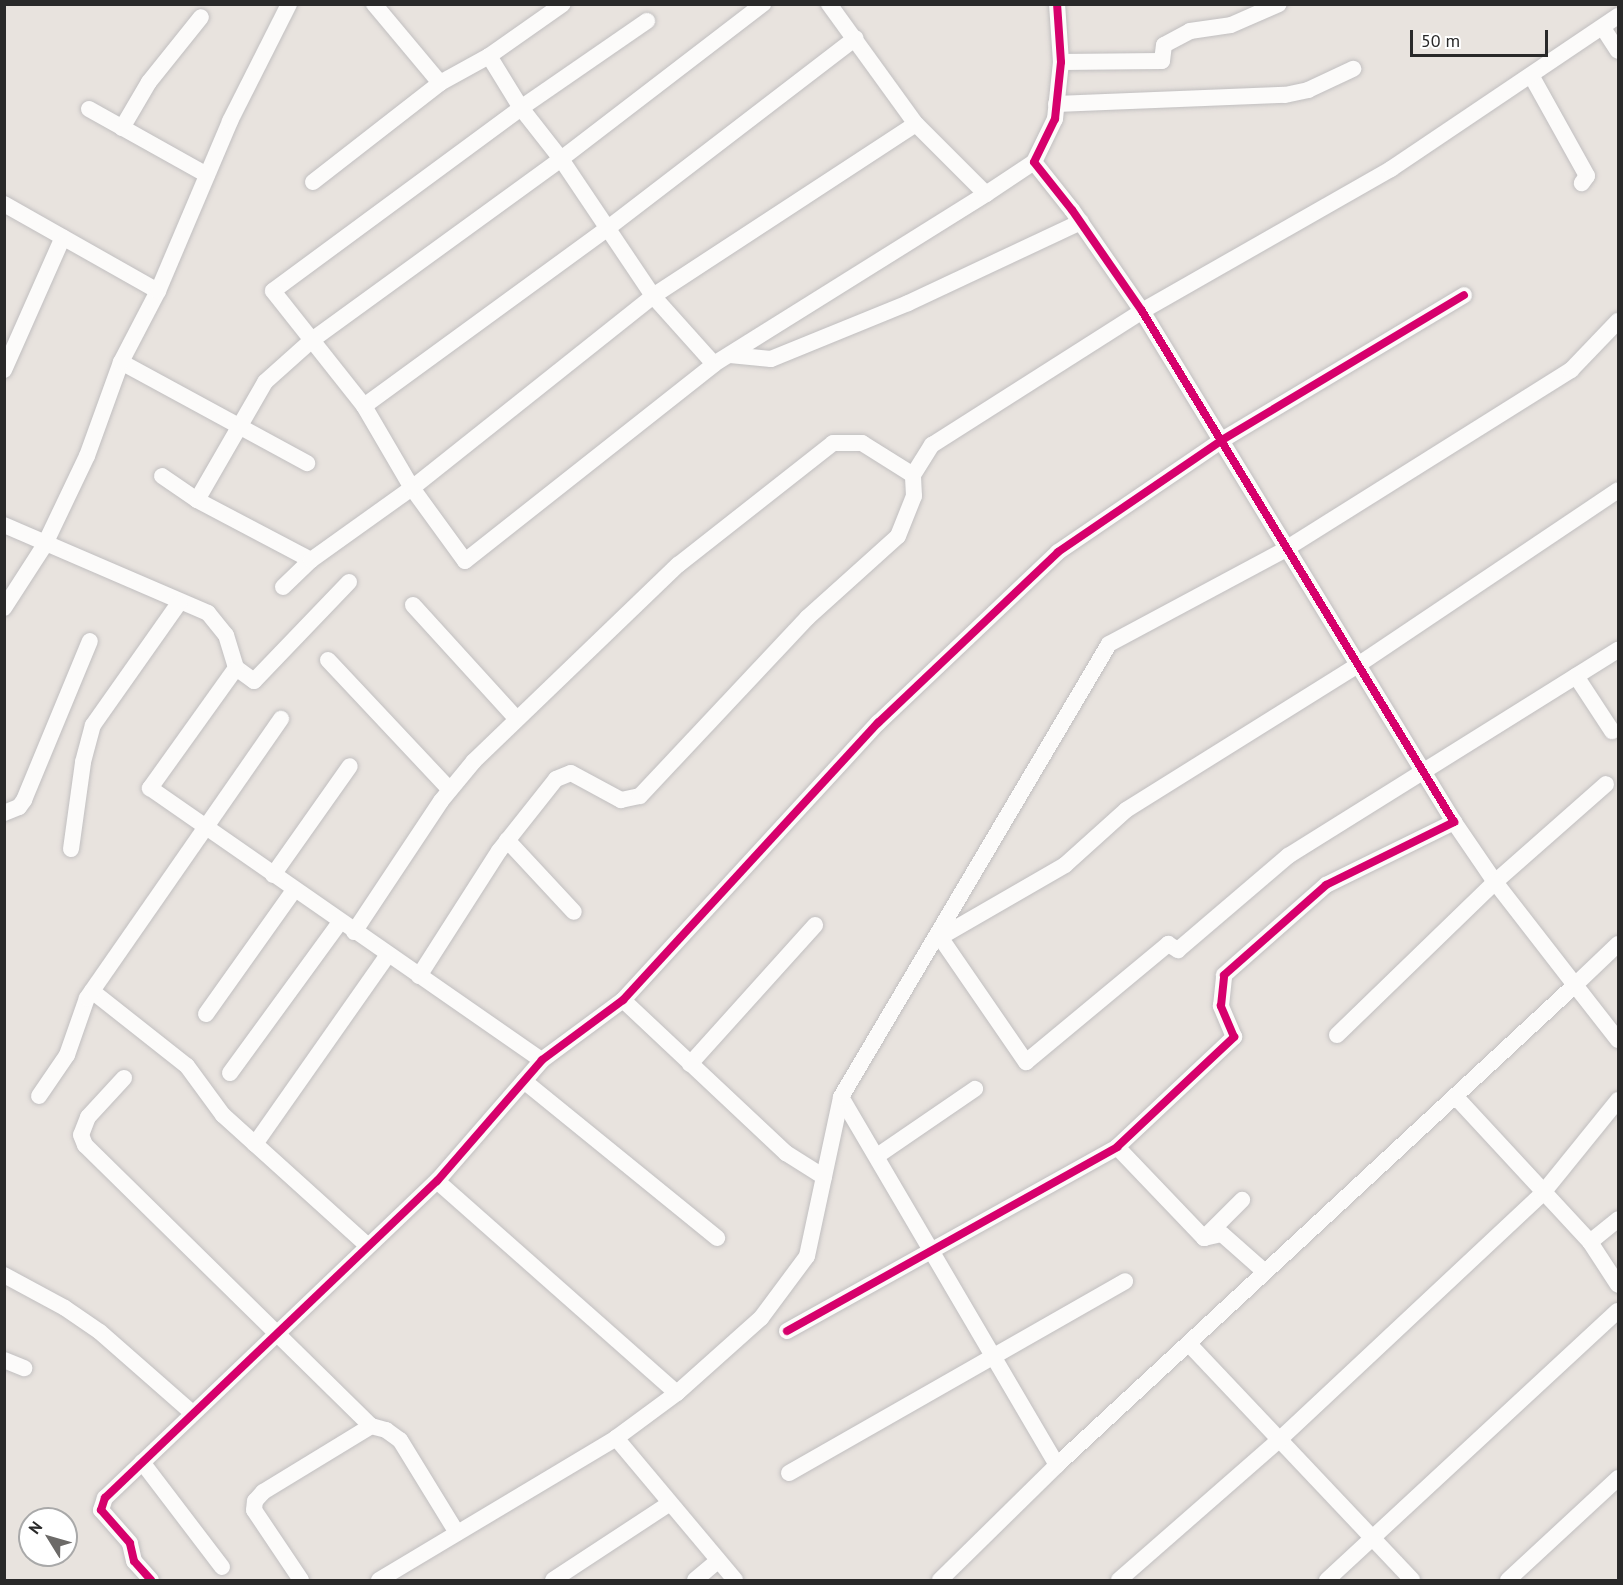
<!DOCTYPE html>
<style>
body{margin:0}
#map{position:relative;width:1623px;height:1585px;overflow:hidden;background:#e8e3de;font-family:"PT Sans",sans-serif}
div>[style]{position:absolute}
.roads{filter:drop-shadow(0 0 2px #c1bfc0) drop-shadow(0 0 2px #c1bfc0)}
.minor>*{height:16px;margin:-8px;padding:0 8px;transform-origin:8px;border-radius:8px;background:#fcfbfa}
.cycleway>*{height:8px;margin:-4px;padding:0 4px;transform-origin:4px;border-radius:4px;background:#d6006c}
span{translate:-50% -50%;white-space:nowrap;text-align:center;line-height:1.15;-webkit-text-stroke:5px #fff;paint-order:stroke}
.frame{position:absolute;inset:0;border:6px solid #292929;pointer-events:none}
.north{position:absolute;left:18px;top:1507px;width:60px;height:60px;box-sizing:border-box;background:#fff;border:2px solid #a9a9a9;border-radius:50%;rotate:307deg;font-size:16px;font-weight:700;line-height:24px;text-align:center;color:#292929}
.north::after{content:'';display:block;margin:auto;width:21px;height:27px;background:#6c6a68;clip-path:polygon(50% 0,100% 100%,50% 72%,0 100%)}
.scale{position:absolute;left:1410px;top:30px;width:138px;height:27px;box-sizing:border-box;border:3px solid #292929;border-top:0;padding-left:8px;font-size:18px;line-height:21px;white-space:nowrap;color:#292929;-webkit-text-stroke:4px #fff;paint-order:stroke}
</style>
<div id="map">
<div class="roads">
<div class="minor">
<i style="left:374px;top:4px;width:103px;rotate:50.1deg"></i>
<i style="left:829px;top:4px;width:148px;rotate:54.1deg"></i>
<i style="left:647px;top:21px;width:153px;rotate:145.4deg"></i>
<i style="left:521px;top:108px;width:308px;rotate:143.6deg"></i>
<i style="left:273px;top:291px;width:147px;rotate:51.6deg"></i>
<i style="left:364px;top:406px;width:95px;rotate:59.7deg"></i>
<i style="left:412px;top:488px;width:90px;rotate:54deg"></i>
<i style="left:465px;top:561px;width:318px;rotate:-38.3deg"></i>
<i style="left:714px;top:364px;width:321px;rotate:-32deg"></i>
<i style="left:1603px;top:28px;width:27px;rotate:57deg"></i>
<i style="left:489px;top:56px;width:61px;rotate:58.4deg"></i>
<i style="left:521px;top:108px;width:65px;rotate:51.9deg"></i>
<i style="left:561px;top:159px;width:165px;rotate:56.1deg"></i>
<i style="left:653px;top:296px;width:91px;rotate:48.1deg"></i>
<i style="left:1061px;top:62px;width:101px;rotate:-0.6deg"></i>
<i style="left:1162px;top:61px;width:16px;rotate:-83deg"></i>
<i style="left:1164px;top:45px;width:30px;rotate:-28deg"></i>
<i style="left:1190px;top:31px;width:41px;rotate:-8.3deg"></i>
<i style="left:1231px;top:25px;width:52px;rotate:-23.6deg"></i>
<i style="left:1532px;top:77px;width:113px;rotate:60.9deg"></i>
<i style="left:1587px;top:176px;width:9px;rotate:126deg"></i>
<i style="left:1056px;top:104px;width:229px;rotate:-2.3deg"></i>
<i style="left:1285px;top:95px;width:24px;rotate:-12deg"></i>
<i style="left:1308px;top:90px;width:50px;rotate:-25deg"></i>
<i style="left:89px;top:109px;width:135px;rotate:29.2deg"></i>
<i style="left:122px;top:128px;width:53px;rotate:-59.6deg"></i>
<i style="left:149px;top:82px;width:83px;rotate:-51.3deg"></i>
<i style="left:313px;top:182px;width:161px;rotate:-37.9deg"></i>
<i style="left:440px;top:83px;width:56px;rotate:-28.9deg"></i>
<i style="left:489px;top:56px;width:90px;rotate:-35.1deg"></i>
<i style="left:4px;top:204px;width:177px;rotate:29.5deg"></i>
<i style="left:730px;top:355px;width:41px;rotate:5.6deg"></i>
<i style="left:771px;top:359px;width:148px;rotate:-22.2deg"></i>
<i style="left:908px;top:303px;width:191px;rotate:-25.1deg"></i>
<i style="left:121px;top:362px;width:212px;rotate:28.5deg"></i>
<i style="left:4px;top:370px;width:145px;rotate:-66.1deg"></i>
<i style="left:364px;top:406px;width:302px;rotate:-36.1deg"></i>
<i style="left:608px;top:228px;width:312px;rotate:-37.5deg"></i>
<i style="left:162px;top:476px;width:42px;rotate:34.4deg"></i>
<i style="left:197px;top:500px;width:129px;rotate:27.8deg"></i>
<i style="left:197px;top:500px;width:136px;rotate:-60deg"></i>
<i style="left:265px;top:382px;width:63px;rotate:-41.8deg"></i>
<i style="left:312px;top:340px;width:308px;rotate:-36deg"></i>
<i style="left:561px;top:159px;width:255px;rotate:-37.5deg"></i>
<i style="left:4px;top:525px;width:222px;rotate:23.3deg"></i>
<i style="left:208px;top:613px;width:28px;rotate:51deg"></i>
<i style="left:226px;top:635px;width:34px;rotate:73deg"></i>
<i style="left:349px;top:582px;width:137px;rotate:133.8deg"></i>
<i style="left:254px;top:681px;width:22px;rotate:-144deg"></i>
<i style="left:236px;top:668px;width:148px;rotate:125.6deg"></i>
<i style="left:150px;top:788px;width:477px;rotate:34.8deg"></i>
<i style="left:283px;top:587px;width:39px;rotate:-44deg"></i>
<i style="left:311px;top:560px;width:124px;rotate:-35.5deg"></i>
<i style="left:412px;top:488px;width:308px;rotate:-38.5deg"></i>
<i style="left:653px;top:296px;width:314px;rotate:-33.2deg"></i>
<i style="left:916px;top:124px;width:99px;rotate:45deg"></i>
<i style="left:986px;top:194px;width:58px;rotate:-33.7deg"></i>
<i style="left:413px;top:605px;width:151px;rotate:47.7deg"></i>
<i style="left:4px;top:608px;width:74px;rotate:-57.2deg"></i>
<i style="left:44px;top:546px;width:100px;rotate:-64.5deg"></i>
<i style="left:87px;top:456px;width:100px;rotate:-70.1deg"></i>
<i style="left:121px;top:362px;width:80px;rotate:-62.5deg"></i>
<i style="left:158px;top:291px;width:185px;rotate:-67deg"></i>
<i style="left:230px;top:121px;width:131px;rotate:-63.2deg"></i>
<i style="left:328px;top:660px;width:178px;rotate:46.8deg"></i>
<i style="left:1576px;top:676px;width:66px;rotate:56.8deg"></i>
<i style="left:4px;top:813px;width:16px;rotate:-22deg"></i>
<i style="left:19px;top:807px;width:9px;rotate:-54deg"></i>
<i style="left:24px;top:800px;width:172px;rotate:-67.5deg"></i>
<i style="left:1454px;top:822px;width:73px;rotate:55.7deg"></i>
<i style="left:1495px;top:882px;width:148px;rotate:-41.4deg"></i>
<i style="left:507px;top:840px;width:98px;rotate:47.1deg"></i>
<i style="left:71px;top:849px;width:88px;rotate:-82.1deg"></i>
<i style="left:83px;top:762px;width:38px;rotate:-75deg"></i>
<i style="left:93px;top:725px;width:149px;rotate:-54.8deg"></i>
<i style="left:273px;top:875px;width:133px;rotate:-54.8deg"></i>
<i style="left:354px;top:932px;width:157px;rotate:-56.4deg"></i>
<i style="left:441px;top:801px;width:52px;rotate:-50.5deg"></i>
<i style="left:474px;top:761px;width:283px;rotate:-43.9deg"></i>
<i style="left:678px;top:565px;width:197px;rotate:-38.2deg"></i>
<i style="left:833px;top:443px;width:29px"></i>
<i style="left:862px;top:443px;width:60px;rotate:32.1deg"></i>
<i style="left:940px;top:937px;width:152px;rotate:55.5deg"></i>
<i style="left:1026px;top:1062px;width:185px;rotate:-39.7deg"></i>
<i style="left:1168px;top:944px;width:12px;rotate:31deg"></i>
<i style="left:1178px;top:950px;width:145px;rotate:-40.5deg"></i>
<i style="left:1288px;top:856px;width:389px;rotate:-32deg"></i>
<i style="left:937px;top:939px;width:148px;rotate:-30deg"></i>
<i style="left:1065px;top:865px;width:82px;rotate:-42deg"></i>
<i style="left:1126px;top:810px;width:274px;rotate:-32deg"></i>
<i style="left:1358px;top:665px;width:313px;rotate:-33.9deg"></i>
<i style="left:1618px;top:944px;width:59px;rotate:136.4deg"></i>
<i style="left:1575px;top:985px;width:70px;rotate:52deg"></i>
<i style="left:419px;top:976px;width:148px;rotate:-57.4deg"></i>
<i style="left:499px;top:851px;width:92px;rotate:-51.6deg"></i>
<i style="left:556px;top:779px;width:16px;rotate:-22deg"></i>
<i style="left:571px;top:773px;width:57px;rotate:28.4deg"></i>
<i style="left:621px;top:800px;width:19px;rotate:-12deg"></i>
<i style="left:640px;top:796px;width:244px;rotate:-46.8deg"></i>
<i style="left:807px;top:618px;width:122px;rotate:-42deg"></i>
<i style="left:898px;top:536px;width:43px;rotate:-68.2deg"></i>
<i style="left:914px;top:496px;width:21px;rotate:-93deg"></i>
<i style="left:913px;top:475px;width:36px;rotate:-58deg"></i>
<i style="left:932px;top:445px;width:249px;rotate:-32.5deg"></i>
<i style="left:1142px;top:311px;width:287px;rotate:-29.7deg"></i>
<i style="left:1391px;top:169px;width:274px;rotate:-34deg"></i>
<i style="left:92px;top:991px;width:121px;rotate:38.3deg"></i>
<i style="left:187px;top:1066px;width:61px;rotate:53.7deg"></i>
<i style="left:223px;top:1115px;width:195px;rotate:42.1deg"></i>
<i style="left:623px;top:1000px;width:224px;rotate:43.2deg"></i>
<i style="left:786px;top:1153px;width:45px;rotate:32.3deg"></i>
<i style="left:206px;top:1014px;width:152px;rotate:-54.6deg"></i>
<i style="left:690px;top:1064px;width:187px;rotate:-48deg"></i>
<i style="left:230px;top:1073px;width:187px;rotate:-53.9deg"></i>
<i style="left:124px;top:1078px;width:53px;rotate:132.7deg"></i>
<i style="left:88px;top:1117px;width:19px;rotate:111deg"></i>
<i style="left:81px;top:1135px;width:11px;rotate:68deg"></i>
<i style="left:85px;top:1145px;width:401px;rotate:44.5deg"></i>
<i style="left:524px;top:1081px;width:249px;rotate:39.1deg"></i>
<i style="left:39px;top:1096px;width:50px;rotate:-55.7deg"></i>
<i style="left:67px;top:1055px;width:60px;rotate:-70.7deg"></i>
<i style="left:87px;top:998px;width:340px;rotate:-55.2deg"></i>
<i style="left:1455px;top:1096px;width:199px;rotate:47.2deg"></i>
<i style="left:1590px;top:1242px;width:51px;rotate:56.9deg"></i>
<i style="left:841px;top:1097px;width:427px;rotate:59.6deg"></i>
<i style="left:255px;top:1144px;width:231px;rotate:-54.9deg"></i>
<i style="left:1117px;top:1147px;width:126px;rotate:46.3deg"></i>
<i style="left:1204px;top:1238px;width:18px;rotate:-13deg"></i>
<i style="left:1222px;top:1234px;width:57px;rotate:41.5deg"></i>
<i style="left:877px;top:1156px;width:119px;rotate:-34.4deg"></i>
<i style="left:437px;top:1181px;width:320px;rotate:41.5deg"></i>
<i style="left:1204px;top:1238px;width:54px;rotate:-45deg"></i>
<i style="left:1590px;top:1242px;width:36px;rotate:-39deg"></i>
<i style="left:4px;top:1275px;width:69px;rotate:28.4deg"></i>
<i style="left:65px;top:1308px;width:42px;rotate:34.4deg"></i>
<i style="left:100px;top:1332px;width:121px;rotate:41.3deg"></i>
<i style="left:787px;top:1331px;width:378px;rotate:-29.1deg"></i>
<i style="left:1117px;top:1147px;width:161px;rotate:-43.2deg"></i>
<i style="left:1234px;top:1037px;width:34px;rotate:-113deg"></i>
<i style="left:1221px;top:1006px;width:31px;rotate:-84deg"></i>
<i style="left:1224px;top:975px;width:136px;rotate:-41.4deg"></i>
<i style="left:1326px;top:885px;width:143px;rotate:-26.2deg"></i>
<i style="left:1454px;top:822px;width:599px;rotate:-121.41deg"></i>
<i style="left:1142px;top:311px;width:123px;rotate:-124.7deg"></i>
<i style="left:1072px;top:210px;width:61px;rotate:-128.4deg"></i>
<i style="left:1034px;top:162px;width:48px;rotate:-64deg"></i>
<i style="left:1055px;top:119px;width:57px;rotate:-84deg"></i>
<i style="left:1061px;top:62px;width:58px;rotate:-93.9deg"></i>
<i style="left:1190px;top:1345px;width:323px;rotate:46.6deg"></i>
<i style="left:4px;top:1360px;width:22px;rotate:22deg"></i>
<i style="left:616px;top:1438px;width:185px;rotate:50deg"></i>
<i style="left:142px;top:1462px;width:132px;rotate:52.7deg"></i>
<i style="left:789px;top:1473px;width:387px;rotate:-29.7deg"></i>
<i style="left:151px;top:1580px;width:25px;rotate:-132deg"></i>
<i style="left:134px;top:1561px;width:18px;rotate:-103deg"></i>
<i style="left:130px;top:1543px;width:44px;rotate:-131.3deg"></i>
<i style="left:101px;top:1510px;width:13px;rotate:-72deg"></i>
<i style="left:105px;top:1498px;width:459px;rotate:-43.7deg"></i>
<i style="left:437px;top:1181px;width:160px;rotate:-49deg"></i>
<i style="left:542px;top:1060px;width:101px;rotate:-36.5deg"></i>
<i style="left:623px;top:1000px;width:377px;rotate:-47.4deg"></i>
<i style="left:878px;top:723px;width:248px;rotate:-43.5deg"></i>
<i style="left:1058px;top:552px;width:199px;rotate:-34.3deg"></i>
<i style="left:1222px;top:440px;width:282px;rotate:-30.9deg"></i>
<i style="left:301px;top:1580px;width:84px;rotate:-123.9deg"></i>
<i style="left:254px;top:1510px;width:9px;rotate:-84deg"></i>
<i style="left:255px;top:1501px;width:12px;rotate:-48deg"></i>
<i style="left:263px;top:1492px;width:127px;rotate:-31.4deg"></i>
<i style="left:371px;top:1426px;width:16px;rotate:15deg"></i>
<i style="left:386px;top:1430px;width:17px;rotate:36deg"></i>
<i style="left:400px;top:1440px;width:109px;rotate:58.5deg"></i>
<i style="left:379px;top:1580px;width:276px;rotate:-30.9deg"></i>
<i style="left:616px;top:1438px;width:76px;rotate:-36.4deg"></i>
<i style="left:677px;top:1393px;width:113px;rotate:-41.8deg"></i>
<i style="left:761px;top:1318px;width:77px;rotate:-53.4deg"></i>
<i style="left:807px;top:1256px;width:163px;rotate:-77.9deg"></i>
<i style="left:841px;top:1097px;width:526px;rotate:-59.39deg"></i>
<i style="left:1109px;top:644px;width:199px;rotate:-28.2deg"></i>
<i style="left:1284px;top:550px;width:339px;rotate:-32.1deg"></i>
<i style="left:1571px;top:370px;width:68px;rotate:-46.2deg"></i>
<i style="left:553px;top:1580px;width:140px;rotate:-33.3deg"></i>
<i style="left:695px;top:1580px;width:30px;rotate:-40deg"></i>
<i style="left:940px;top:1580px;width:164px;rotate:-44.5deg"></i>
<i style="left:1057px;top:1465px;width:706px;rotate:-42.82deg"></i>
<i style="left:1575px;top:985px;width:130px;rotate:-127.8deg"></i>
<i style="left:1495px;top:882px;width:220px;rotate:135.9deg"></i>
<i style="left:1119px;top:1580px;width:213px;rotate:-41.2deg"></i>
<i style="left:1279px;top:1440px;width:360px;rotate:-43.1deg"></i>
<i style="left:1542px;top:1194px;width:121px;rotate:-51deg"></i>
<i style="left:1327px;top:1580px;width:396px;rotate:-42.8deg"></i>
<i style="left:1508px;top:1580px;width:150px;rotate:-42.8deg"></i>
</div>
</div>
<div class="cycleway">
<i style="left:787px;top:1331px;width:378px;rotate:-29.1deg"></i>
<i style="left:1117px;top:1147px;width:161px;rotate:-43.2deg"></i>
<i style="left:1234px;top:1037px;width:34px;rotate:-113deg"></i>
<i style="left:1221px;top:1006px;width:31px;rotate:-84deg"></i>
<i style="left:1224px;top:975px;width:136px;rotate:-41.4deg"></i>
<i style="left:1326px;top:885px;width:143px;rotate:-26.2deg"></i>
<i style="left:1454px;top:822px;width:599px;rotate:-121.41deg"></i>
<i style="left:1142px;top:311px;width:123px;rotate:-124.7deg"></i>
<i style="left:1072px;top:210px;width:61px;rotate:-128.4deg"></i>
<i style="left:1034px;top:162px;width:48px;rotate:-64deg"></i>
<i style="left:1055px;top:119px;width:57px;rotate:-84deg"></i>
<i style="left:1061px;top:62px;width:58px;rotate:-93.9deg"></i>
<i style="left:151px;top:1580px;width:25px;rotate:-132deg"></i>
<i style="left:134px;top:1561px;width:18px;rotate:-103deg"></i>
<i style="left:130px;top:1543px;width:44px;rotate:-131.3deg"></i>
<i style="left:101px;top:1510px;width:13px;rotate:-72deg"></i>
<i style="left:105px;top:1498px;width:459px;rotate:-43.7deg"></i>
<i style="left:437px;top:1181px;width:160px;rotate:-49deg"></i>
<i style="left:542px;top:1060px;width:101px;rotate:-36.5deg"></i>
<i style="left:623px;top:1000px;width:377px;rotate:-47.4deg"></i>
<i style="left:878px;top:723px;width:248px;rotate:-43.5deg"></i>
<i style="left:1058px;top:552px;width:199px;rotate:-34.3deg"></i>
<i style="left:1222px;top:440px;width:282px;rotate:-30.9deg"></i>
</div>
<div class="frame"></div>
<div class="north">N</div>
<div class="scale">50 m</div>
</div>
